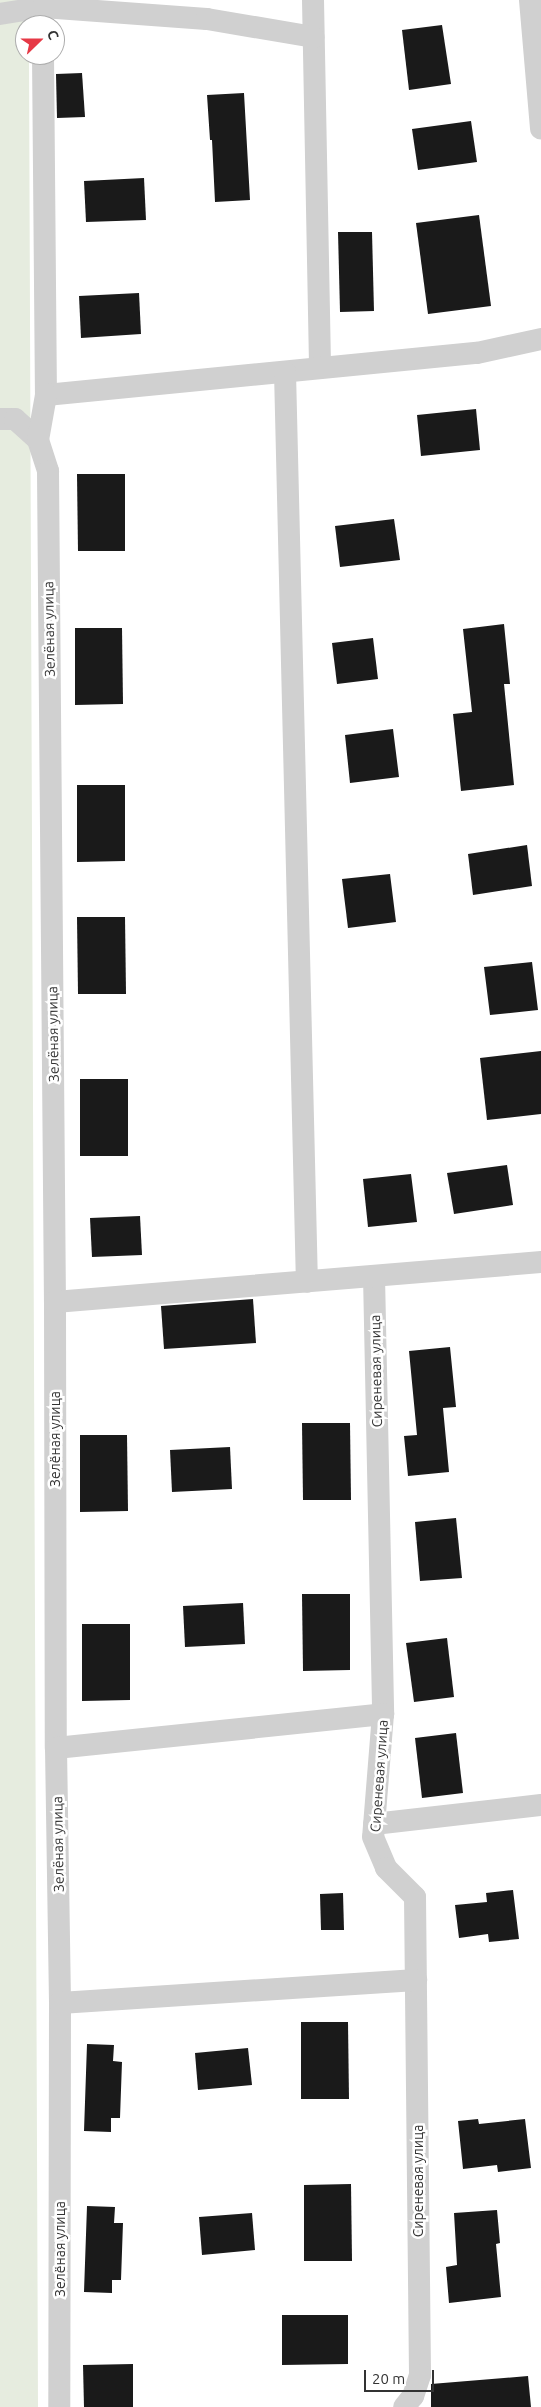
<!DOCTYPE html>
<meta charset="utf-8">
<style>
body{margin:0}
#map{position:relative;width:541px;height:2407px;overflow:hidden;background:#fff;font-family:Ubuntu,sans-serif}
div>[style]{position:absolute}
.green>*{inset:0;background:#e6ecdf}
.building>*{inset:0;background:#1a1a1a}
.minor>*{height:22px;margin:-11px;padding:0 11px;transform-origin:11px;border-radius:11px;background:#d0d0d0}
span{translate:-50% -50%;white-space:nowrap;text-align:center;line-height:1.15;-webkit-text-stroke:5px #fff;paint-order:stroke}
.street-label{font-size:14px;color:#333}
.north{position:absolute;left:15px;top:15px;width:50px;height:50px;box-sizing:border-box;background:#fff;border:1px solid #adadad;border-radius:50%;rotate:68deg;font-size:14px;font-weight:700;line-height:20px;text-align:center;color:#333}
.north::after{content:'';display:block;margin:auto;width:18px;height:22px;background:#e63946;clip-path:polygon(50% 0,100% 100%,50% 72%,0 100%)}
.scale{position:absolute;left:364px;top:2370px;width:70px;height:22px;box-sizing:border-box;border:2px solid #333;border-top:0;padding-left:6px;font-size:15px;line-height:18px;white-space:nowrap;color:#333;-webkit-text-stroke:4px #fff;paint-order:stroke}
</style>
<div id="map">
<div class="green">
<i style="clip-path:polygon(0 0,29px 0,29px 25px,25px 25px,25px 55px,29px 55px,38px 2407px,0 2407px)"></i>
</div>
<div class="building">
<i style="clip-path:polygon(442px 25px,451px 84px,409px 90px,402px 30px)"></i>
<i style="clip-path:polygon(82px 73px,85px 117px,57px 118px,56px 74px)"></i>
<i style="clip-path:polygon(244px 93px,250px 200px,215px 202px,212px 140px,210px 140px,207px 95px)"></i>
<i style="clip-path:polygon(471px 121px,477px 162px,418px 170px,412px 129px)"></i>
<i style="clip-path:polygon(144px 178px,146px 220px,86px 222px,84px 181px)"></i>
<i style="clip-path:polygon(479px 215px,491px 306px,428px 314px,416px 223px)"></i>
<i style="clip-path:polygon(338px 232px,372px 232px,374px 311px,340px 312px)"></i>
<i style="clip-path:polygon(139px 293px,141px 334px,81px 338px,79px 296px)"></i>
<i style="clip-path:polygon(476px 409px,480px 450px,421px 456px,417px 415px)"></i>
<i style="clip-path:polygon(77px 474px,125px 474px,125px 551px,78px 551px)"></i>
<i style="clip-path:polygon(394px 519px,400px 560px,340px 567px,335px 526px)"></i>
<i style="clip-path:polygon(504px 624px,510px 684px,504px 684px,514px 785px,461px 791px,453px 714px,472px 712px,463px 629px)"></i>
<i style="clip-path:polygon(75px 628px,122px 628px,123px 704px,75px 705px)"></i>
<i style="clip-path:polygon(373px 638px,378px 679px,337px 684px,332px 643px)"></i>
<i style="clip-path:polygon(393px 729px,399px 777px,350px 783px,345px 735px)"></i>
<i style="clip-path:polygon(77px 785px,125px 785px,125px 861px,77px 862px)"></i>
<i style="clip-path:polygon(527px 845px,532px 886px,473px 895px,468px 854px)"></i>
<i style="clip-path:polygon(390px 874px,396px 922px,348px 928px,342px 879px)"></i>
<i style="clip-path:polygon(77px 917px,125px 917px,126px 994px,78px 994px)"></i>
<i style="clip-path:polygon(532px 962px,538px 1010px,490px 1015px,484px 967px)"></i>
<i style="clip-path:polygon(541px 1051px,541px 1114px,487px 1120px,480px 1058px)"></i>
<i style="clip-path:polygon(80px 1079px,128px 1079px,128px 1156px,80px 1156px)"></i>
<i style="clip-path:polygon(507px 1165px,513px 1205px,454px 1214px,447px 1173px)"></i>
<i style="clip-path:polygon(411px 1174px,417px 1222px,368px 1227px,363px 1179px)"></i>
<i style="clip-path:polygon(140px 1216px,142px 1255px,92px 1257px,90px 1218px)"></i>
<i style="clip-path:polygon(253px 1299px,256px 1343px,164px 1349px,161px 1306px)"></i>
<i style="clip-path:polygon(450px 1347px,456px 1407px,443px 1408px,449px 1472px,408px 1476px,404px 1436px,417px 1435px,409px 1351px)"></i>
<i style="clip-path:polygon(302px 1423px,350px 1423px,351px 1500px,303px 1500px)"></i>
<i style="clip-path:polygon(80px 1435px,127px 1435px,128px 1511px,80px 1512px)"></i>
<i style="clip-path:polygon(230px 1447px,232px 1489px,172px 1492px,170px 1450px)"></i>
<i style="clip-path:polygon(456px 1518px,462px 1578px,420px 1581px,415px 1522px)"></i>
<i style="clip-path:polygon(302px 1594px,350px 1594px,350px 1670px,303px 1671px)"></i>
<i style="clip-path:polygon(243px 1603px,245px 1644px,185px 1647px,183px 1606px)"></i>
<i style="clip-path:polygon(82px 1624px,130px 1624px,130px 1700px,82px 1701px)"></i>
<i style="clip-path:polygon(447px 1638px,454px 1697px,414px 1702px,406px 1643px)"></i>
<i style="clip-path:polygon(456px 1733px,463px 1793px,422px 1798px,415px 1738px)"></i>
<i style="clip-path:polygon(513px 1890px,519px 1939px,489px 1942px,488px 1934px,459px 1938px,455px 1905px,487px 1902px,486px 1893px)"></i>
<i style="clip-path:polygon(343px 1893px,344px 1930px,321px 1930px,320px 1894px)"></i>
<i style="clip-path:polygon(301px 2022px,348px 2022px,349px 2099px,301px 2099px)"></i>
<i style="clip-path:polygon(87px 2044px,114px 2045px,113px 2061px,122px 2062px,120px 2118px,111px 2118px,111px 2132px,84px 2131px)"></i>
<i style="clip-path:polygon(248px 2048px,252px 2085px,198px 2090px,195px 2053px)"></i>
<i style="clip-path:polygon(478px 2119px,479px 2124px,525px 2119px,531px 2168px,498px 2172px,497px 2165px,463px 2169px,458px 2121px)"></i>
<i style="clip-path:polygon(351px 2184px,352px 2261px,304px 2261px,304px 2185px)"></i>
<i style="clip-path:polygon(87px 2206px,115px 2207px,114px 2223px,123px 2223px,121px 2280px,112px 2280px,112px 2293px,84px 2292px)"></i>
<i style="clip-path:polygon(497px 2210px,500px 2243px,496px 2244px,501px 2297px,449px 2303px,446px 2267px,457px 2265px,454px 2213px)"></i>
<i style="clip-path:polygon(252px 2213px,255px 2250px,202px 2255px,199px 2217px)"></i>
<i style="clip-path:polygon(282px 2315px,348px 2315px,348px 2364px,282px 2365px)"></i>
<i style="clip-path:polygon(133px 2364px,133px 2407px,84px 2407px,83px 2365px)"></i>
<i style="clip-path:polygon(528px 2376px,531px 2407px,431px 2407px,431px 2384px)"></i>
</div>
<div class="minor">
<i style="left:313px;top:0;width:368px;rotate:88.9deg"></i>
<i style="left:530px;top:0;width:129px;rotate:85.1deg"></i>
<i style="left:0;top:14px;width:44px;rotate:-9.2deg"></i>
<i style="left:43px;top:7px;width:164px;rotate:4.2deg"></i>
<i style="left:207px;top:19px;width:108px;rotate:9.6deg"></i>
<i style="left:43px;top:55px;width:340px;rotate:89.5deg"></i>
<i style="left:46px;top:395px;width:433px;rotate:-5.6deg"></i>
<i style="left:477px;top:353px;width:66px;rotate:-12.3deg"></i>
<i style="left:285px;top:372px;width:910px;rotate:88.62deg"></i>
<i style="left:0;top:419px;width:15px"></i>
<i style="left:15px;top:419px;width:31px;rotate:42deg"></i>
<i style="left:38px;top:440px;width:33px;rotate:72deg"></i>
<i style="left:48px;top:471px;width:831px;rotate:89.52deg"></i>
<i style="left:55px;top:1302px;width:446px;rotate:89.9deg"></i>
<i style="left:56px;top:1748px;width:255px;rotate:89.1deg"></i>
<i style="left:60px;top:2003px;width:404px;rotate:90.1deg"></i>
<i style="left:38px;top:440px;width:46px;rotate:-79.9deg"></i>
<i style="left:374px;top:1276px;width:438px;rotate:88.8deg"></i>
<i style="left:383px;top:1714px;width:123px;rotate:94.6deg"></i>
<i style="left:373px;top:1837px;width:34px;rotate:67deg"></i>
<i style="left:386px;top:1868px;width:41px;rotate:45deg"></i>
<i style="left:415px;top:1897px;width:478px;rotate:89.4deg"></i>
<i style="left:420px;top:2375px;width:22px;rotate:108deg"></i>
<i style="left:413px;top:2396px;width:14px;rotate:129deg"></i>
<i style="left:55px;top:1302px;width:488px;rotate:-4.7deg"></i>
<i style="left:56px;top:1748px;width:329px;rotate:-5.9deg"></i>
<i style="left:374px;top:1824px;width:168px;rotate:-6.5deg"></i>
<i style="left:60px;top:2003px;width:357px;rotate:-3.7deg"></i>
</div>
<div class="street-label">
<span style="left:49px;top:629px;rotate:-91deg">Зелёная улица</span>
<span style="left:53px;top:1034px;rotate:-91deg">Зелёная улица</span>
<span style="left:376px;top:1371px;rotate:-91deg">Сиреневая улица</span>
<span style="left:55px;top:1439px;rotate:-90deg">Зелёная улица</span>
<span style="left:379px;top:1776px;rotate:-86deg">Сиреневая улица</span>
<span style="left:58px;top:1844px;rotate:-91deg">Зелёная улица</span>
<span style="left:418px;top:2181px;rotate:-90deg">Сиреневая улица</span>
<span style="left:60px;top:2249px;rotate:-90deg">Зелёная улица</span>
</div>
<div class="north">С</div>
<div class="scale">20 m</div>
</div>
